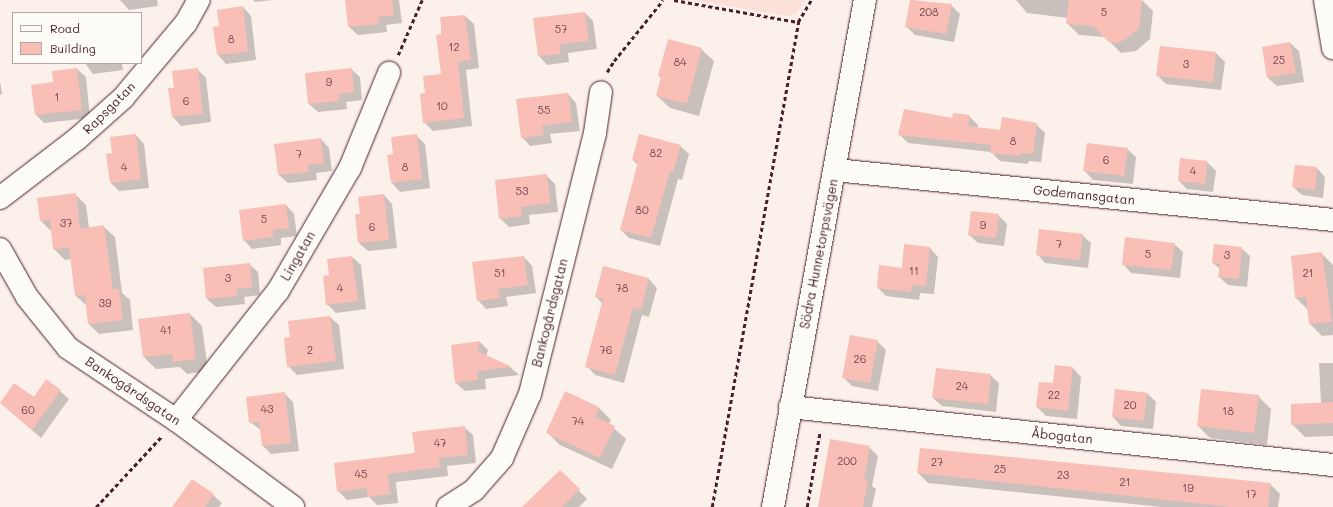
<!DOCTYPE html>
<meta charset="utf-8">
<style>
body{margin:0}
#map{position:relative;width:1333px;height:507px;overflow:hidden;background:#fcf0ea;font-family:Mali,sans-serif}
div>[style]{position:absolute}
.built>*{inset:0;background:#fbe1da}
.shadow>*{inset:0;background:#0003}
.building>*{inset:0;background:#f9beb5}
.path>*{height:2.5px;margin-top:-1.25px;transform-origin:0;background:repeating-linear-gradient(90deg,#4a1f2b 0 4px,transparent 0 7px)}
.roads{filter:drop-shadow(0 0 1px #4a1f2b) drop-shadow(0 0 1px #4a1f2b)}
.street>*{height:22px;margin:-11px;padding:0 11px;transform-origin:11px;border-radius:11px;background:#fdfcf7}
.secondary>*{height:22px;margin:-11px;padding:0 11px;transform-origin:11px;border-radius:11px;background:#fdfcf7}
span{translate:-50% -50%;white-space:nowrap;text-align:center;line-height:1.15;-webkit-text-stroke:3.5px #fdfcf7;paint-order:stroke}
.number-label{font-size:11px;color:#76474e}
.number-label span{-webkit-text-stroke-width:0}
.street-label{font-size:13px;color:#4a1f2b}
.legend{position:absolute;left:12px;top:12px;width:130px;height:52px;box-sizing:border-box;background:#fdfcf7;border:1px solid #b5a4a5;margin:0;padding:5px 7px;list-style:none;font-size:12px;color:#4a1f2b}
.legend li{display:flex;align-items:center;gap:8px;height:20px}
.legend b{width:20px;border:1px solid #b5a4a5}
</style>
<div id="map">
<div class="built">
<i style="clip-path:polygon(691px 0,806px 0,796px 14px,786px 16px)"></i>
</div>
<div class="shadow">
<i style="clip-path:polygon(120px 0,157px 0,158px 6px,129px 10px)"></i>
<i style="clip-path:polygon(253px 0,273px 0,255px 2px)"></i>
<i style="clip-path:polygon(346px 0,399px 0,402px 23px,386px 25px,387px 32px,358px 35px,349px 27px)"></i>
<i style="clip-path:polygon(911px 0,951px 5px,960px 14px,954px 42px,915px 35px,906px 26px)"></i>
<i style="clip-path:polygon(1016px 0,1142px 0,1153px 11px,1150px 39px,1136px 51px,1121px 53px,1105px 37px,1079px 35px,1067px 23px,1068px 18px,1027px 13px)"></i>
<i style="clip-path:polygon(243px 7px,251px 16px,256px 60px,226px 64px,218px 55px,215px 27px,220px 27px)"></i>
<i style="clip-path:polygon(585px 13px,593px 21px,597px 49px,568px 53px,569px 62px,547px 65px,539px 56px,534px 19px)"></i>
<i style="clip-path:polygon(465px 16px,474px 24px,479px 68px,466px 70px,472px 126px,433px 131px,424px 122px,427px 94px,442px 75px,441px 18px)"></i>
<i style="clip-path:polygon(1290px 43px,1299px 51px,1304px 82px,1277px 86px,1268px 78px)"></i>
<i style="clip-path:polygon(1161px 47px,1216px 53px,1225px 62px,1221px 90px,1166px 84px,1157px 75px)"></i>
<i style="clip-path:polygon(701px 49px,714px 61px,699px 116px,670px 108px,657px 96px,662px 79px,659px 76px)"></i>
<i style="clip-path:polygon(85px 63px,126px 63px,122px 64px,123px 70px,93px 74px)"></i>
<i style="clip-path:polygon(77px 69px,86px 77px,90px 118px,44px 123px,36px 115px)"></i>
<i style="clip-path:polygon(197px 69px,206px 78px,211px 122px,181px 126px,173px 117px,175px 89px)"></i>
<i style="clip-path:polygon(351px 69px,360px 77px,362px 100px,346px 102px,347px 109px,318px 112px,309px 104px)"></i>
<i style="clip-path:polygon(0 81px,2px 94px,0 95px)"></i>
<i style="clip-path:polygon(568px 94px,576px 103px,580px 131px,550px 134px,552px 143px,530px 146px,522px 137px)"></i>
<i style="clip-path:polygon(969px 116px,978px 125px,977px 128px,1001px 131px,1036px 124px,1045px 133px,1041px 162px,1029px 161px,1028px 164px,1000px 161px,991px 152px,908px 143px,900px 135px)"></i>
<i style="clip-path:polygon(136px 135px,144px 144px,149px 188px,119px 191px,111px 183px,113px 154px)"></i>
<i style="clip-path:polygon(416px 135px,425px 144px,430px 188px,400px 192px,392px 183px,388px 155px,394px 155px)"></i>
<i style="clip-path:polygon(321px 139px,329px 148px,332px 171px,316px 173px,317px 180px,288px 183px,279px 175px)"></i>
<i style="clip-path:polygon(680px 146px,689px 154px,682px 180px,678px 179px,660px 246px,629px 238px,621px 230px,638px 165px,633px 160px)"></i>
<i style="clip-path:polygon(1127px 149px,1136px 157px,1133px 184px,1093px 180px,1085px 171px)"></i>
<i style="clip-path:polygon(1181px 159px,1207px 162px,1216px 171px,1213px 192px,1187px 189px,1179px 181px)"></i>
<i style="clip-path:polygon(1317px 168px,1325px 177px,1323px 198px,1302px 195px,1293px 187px)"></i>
<i style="clip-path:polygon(546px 175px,555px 184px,558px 212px,529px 215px,530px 224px,509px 227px,500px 218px)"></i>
<i style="clip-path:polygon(75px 194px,86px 205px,89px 228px,104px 227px,115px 237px,122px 293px,130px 300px,133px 330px,99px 334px,89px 324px,87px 306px,76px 296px,72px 259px,65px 260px,54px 249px,52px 232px,41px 221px)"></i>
<i style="clip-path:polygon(384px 195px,392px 204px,397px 248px,368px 251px,359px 243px,361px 215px)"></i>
<i style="clip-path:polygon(286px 205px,294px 214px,297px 236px,281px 238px,281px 245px,252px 249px,244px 240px)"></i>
<i style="clip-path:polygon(998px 215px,1007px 224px,1004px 246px,978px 243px,969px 235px)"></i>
<i style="clip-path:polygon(1082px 235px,1091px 243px,1088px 268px,1045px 263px,1037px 254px)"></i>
<i style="clip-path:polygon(1174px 244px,1183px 252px,1180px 278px,1131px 273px,1123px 264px)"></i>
<i style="clip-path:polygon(930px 248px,938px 257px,934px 294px,920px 293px,919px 300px,886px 296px,878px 288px)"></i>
<i style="clip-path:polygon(1241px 248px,1250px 256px,1247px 287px,1228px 285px,1219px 277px,1220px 269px,1213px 263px)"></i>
<i style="clip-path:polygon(1321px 253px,1333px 265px,1333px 335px,1322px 336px,1310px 324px,1308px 310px,1296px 298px,1292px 256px)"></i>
<i style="clip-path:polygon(352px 257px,361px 265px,366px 309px,336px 313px,327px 304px)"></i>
<i style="clip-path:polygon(524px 257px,532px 266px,536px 293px,506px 297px,508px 306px,486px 309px,478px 300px)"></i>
<i style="clip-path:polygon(249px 264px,258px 272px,260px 295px,244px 297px,245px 304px,216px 307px,207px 299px)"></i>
<i style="clip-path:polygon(604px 267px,649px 279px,657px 288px,649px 317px,642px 315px,624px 383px,595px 375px,587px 366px,603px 304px,596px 297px)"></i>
<i style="clip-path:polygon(190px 314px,202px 326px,208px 371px,187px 374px,180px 367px,156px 369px,144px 357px,139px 320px)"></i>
<i style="clip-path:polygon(330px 317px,339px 325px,344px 369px,297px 375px,288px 366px,291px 338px)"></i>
<i style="clip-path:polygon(877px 341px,886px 350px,878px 391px,852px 386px,843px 377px)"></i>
<i style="clip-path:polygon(480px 342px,488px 350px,486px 356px,511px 368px,519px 375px,485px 379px,486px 389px,465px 391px,456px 383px,452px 346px)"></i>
<i style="clip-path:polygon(1319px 363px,1333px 363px,1333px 436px,1305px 437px,1292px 424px,1321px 403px)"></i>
<i style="clip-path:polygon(1073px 368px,1081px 377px,1077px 419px,1046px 416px,1037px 407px,1054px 384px)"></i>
<i style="clip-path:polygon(990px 375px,999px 383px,996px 412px,942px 406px,933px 398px)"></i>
<i style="clip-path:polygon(1116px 390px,1147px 393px,1156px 402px,1153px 429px,1121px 426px,1113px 417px)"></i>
<i style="clip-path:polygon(60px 391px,69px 399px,41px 438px,1px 403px)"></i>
<i style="clip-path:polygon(284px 393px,293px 402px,299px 451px,271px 454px,263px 446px,261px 430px,250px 422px)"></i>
<i style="clip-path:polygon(566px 393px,599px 408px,611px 420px,609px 424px,626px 439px,612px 469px,560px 445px,548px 433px)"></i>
<i style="clip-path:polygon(1258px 396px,1271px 409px,1267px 445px,1210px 438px,1198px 426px)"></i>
<i style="clip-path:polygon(464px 427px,473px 435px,476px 463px,447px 466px,448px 476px,396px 482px,398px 503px,377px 505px,369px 497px,347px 500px,338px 491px)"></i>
<i style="clip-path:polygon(869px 447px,878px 456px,872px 486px,876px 489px,872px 507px,819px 507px)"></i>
<i style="clip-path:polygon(560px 471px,587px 499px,579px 507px,528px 507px)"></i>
<i style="clip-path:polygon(918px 473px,1270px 484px,1280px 494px,1278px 507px,1162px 507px,928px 483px)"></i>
<i style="clip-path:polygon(213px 495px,222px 503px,219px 507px,174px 507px)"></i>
</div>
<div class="building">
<i style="clip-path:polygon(345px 0,392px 0,394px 15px,378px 17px,379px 24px,348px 27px)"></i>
<i style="clip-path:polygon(910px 0,952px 4px,946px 34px,905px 27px)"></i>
<i style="clip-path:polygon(1069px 0,1142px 0,1139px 28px,1124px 40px,1118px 43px,1109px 42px,1093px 26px,1066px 24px)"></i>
<i style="clip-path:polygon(243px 6px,248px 52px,217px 55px,213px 27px,219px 26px,217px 10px)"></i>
<i style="clip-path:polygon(585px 12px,589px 41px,559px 44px,561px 54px,538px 56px,533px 18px)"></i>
<i style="clip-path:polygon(465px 15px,471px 60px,458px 62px,464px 118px,423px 123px,420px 94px,425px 93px,423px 76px,441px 74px,436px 35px,442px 34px,440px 17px)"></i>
<i style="clip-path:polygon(668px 39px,702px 48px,687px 104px,656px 96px,661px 77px,658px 76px)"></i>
<i style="clip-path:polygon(1290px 42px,1296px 73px,1267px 78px,1262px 47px)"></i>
<i style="clip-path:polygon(1160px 46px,1216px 52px,1213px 82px,1156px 76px)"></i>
<i style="clip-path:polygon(77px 68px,82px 110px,35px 115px,31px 85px,53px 82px,52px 71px)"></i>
<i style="clip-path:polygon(198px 68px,203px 114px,172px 117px,168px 88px,174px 88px,172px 71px)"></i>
<i style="clip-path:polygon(352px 68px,354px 92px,338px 94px,339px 101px,308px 104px,305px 73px)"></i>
<i style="clip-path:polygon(568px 93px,572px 122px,542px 126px,544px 135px,521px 138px,516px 99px)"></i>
<i style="clip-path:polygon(904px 109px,952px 118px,953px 113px,970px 115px,968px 126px,1000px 130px,1002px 117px,1037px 123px,1033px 154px,1021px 153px,1020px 156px,990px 153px,991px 145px,898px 135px)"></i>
<i style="clip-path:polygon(136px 134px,141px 179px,110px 183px,106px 154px,112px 153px,110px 137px)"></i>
<i style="clip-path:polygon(417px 134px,422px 179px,391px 183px,387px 155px,393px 154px,391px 137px)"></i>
<i style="clip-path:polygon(639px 134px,681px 145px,673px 172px,670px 171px,651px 238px,620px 230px,638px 162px,632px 160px)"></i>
<i style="clip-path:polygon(321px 138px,324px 163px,308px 165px,309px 172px,278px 175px,274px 144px)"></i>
<i style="clip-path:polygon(1087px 143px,1128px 148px,1124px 176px,1083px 171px)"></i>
<i style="clip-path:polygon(1180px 158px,1207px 161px,1205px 184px,1178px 181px)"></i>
<i style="clip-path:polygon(1295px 165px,1317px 167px,1315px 190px,1292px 187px)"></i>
<i style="clip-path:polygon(547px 174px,550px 203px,521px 207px,522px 216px,499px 219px,495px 180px)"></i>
<i style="clip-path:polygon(76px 193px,80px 229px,104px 225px,113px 289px,119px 289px,123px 320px,88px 324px,85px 295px,75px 296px,69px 248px,53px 249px,50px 220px,40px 221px,37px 198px)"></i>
<i style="clip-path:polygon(384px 194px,389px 240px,358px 243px,355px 214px,360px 214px,358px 197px)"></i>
<i style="clip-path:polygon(286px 204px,289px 228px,273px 230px,273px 237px,243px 241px,239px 210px)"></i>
<i style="clip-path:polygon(971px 211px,999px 214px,996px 238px,968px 235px)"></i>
<i style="clip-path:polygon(1039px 229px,1083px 234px,1080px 260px,1036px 255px)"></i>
<i style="clip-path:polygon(1125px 237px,1175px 243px,1171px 270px,1122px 265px)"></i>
<i style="clip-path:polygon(904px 244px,930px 247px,926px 286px,912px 285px,911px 292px,877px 288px,879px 265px,902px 268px)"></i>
<i style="clip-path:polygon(1214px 244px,1242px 247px,1239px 279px,1218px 277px,1220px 264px,1212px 263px)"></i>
<i style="clip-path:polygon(1322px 252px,1332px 322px,1309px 324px,1306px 297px,1295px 298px,1291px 256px)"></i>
<i style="clip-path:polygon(352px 256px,358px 301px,326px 305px,323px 276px,329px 275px,327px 259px)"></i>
<i style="clip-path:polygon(524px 256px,528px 285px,498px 289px,500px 298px,477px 301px,472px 262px)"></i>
<i style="clip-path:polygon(250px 263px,252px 287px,236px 289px,237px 296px,206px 299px,203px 268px)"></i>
<i style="clip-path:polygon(603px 266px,649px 278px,641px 310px,633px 307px,615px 375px,585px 367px,603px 299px,595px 297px)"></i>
<i style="clip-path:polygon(190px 313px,196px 359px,173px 362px,172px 354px,143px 357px,138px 319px)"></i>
<i style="clip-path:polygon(330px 316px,336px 361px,287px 367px,284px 338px,290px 337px,288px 321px)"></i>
<i style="clip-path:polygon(850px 335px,878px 340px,870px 383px,842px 378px)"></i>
<i style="clip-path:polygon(480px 341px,477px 351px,512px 367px,477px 371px,478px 380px,455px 383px,451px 345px)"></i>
<i style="clip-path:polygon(1055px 365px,1073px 367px,1068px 411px,1036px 407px,1039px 382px,1053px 383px)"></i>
<i style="clip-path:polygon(936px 368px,991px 374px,988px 404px,932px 398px)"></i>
<i style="clip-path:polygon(46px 379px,61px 390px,32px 430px,0 403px,14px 383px,34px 397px)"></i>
<i style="clip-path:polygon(1115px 389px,1147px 393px,1144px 421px,1112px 417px)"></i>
<i style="clip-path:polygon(1201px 389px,1259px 395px,1254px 433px,1197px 426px)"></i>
<i style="clip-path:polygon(565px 391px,599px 407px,595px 417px,615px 426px,600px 458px,546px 433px)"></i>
<i style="clip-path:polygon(285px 392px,291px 443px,262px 446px,259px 422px,249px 423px,246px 397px)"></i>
<i style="clip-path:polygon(1333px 402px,1333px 423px,1291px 425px,1291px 404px)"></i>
<i style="clip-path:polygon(465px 426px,468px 455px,439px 458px,440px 467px,388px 474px,390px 494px,368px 497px,366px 488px,337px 492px,334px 463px,415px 453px,412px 432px)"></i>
<i style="clip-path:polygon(830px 439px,870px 446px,864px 479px,868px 480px,863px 507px,818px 507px)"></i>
<i style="clip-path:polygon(920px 448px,1271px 483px,1268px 507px,1231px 507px,917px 473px)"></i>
<i style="clip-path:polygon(560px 470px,580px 489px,562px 507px,522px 507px)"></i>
<i style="clip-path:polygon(192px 479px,214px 494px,205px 507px,172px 507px)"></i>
</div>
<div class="path">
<i style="left:674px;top:0;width:126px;rotate:10.1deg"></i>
<i style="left:398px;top:55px;width:60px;rotate:-66.4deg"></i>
<i style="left:607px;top:72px;width:13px;rotate:-58deg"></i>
<i style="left:614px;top:61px;width:78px;rotate:-51.2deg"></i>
<i style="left:96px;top:507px;width:97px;rotate:-47.1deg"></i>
<i style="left:712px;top:507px;width:493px;rotate:-79.9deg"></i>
<i style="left:798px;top:22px;width:26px;rotate:-59deg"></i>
<i style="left:807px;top:507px;width:77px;rotate:-80.3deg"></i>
</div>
<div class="roads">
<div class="street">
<i style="left:1325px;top:0;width:49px;rotate:80.5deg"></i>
<i style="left:835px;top:170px;width:501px;rotate:5.73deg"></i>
<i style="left:0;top:198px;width:97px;rotate:-37.5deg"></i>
<i style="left:77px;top:139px;width:62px;rotate:-41.7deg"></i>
<i style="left:123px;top:98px;width:98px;rotate:-50deg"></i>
<i style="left:186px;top:23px;width:26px;rotate:-61deg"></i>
<i style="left:0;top:249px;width:55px;rotate:60.6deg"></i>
<i style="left:27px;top:297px;width:65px;rotate:51.2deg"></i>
<i style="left:68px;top:348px;width:130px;rotate:33.7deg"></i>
<i style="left:176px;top:420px;width:146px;rotate:36.6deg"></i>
<i style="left:790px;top:407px;width:546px;rotate:6.1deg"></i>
<i style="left:176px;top:420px;width:164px;rotate:-51.7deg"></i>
<i style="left:278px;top:291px;width:143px;rotate:-59.7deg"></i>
<i style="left:350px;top:168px;width:103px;rotate:-67.7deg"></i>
<i style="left:448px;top:507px;width:31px;rotate:-33deg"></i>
<i style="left:474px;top:490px;width:43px;rotate:-48.8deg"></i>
<i style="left:502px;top:458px;width:70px;rotate:-66.4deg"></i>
<i style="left:530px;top:394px;width:269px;rotate:-76deg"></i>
<i style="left:595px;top:133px;width:41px;rotate:-81.7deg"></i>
</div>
<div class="secondary">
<i style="left:773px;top:507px;width:515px;rotate:-79.72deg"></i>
</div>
</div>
<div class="number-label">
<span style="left:929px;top:12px">208</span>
<span style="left:1104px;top:12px">5</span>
<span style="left:561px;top:29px">57</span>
<span style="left:231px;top:39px">8</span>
<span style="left:454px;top:47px">12</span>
<span style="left:1279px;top:60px">25</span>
<span style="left:680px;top:62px">84</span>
<span style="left:1186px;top:64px">3</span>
<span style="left:329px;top:82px">9</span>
<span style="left:57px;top:97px">1</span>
<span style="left:186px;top:101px">6</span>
<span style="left:442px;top:106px">10</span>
<span style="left:544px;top:110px">55</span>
<span style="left:1013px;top:141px">8</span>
<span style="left:656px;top:153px">82</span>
<span style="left:299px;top:154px">7</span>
<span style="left:1106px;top:160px">6</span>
<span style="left:124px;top:167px">4</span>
<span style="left:405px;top:167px">8</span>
<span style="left:1193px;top:171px">4</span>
<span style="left:522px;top:191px">53</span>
<span style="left:642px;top:210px">80</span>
<span style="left:264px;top:219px">5</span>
<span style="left:66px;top:223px">37</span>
<span style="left:983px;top:225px">9</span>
<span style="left:372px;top:227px">6</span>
<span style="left:1059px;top:244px">7</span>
<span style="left:1148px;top:254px">5</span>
<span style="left:1227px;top:255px">3</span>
<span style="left:914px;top:271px">11</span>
<span style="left:500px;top:273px">51</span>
<span style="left:1308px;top:273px">21</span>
<span style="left:228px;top:278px">3</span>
<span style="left:340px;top:288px">4</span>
<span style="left:622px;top:288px">78</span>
<span style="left:105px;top:303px">39</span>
<span style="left:166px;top:330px">41</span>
<span style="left:310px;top:350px">2</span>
<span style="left:606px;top:350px">76</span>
<span style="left:860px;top:359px">26</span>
<span style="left:962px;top:386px">24</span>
<span style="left:1054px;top:395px">22</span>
<span style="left:1130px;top:405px">20</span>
<span style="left:267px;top:409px">43</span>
<span style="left:28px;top:410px">60</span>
<span style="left:1228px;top:411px">18</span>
<span style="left:578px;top:421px">74</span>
<span style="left:440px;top:443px">47</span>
<span style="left:847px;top:461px">200</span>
<span style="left:937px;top:462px">27</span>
<span style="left:1000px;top:469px">25</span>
<span style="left:361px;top:474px">45</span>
<span style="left:1063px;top:475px">23</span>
<span style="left:1125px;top:482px">21</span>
<span style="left:1188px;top:488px">19</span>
<span style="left:1251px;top:494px">17</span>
</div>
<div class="street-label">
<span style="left:109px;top:108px;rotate:-45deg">Rapsgatan</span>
<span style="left:1084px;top:195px;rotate:6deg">Godemansgatan</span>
<span style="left:819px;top:254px;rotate:-79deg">Södra Hunnetorpsvägen</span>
<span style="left:298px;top:256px;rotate:-60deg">Lingatan</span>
<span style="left:550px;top:313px;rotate:-76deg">Bankogårdsgatan</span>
<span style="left:133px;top:391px;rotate:34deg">Bankogårdsgatan</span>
<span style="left:1062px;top:436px;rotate:6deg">Åbogatan</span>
</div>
<ul class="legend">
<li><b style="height:5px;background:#fdfcf7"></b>Road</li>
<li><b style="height:11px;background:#f9beb5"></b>Building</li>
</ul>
</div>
